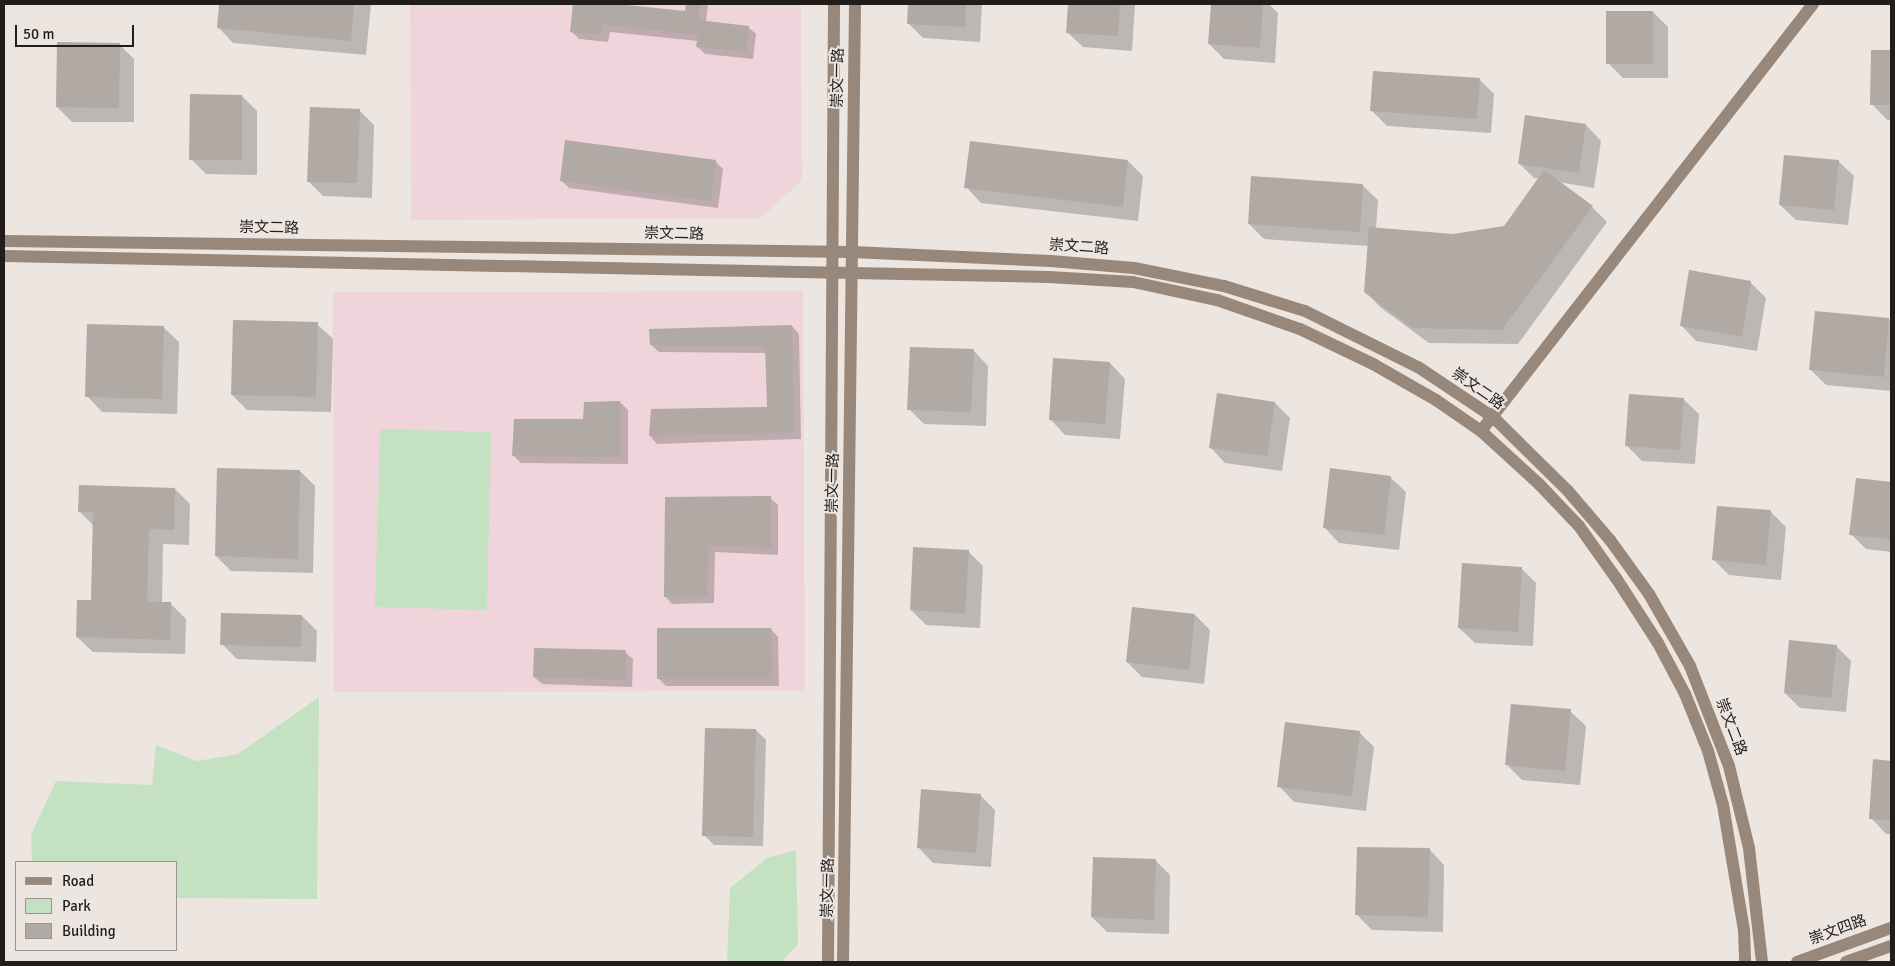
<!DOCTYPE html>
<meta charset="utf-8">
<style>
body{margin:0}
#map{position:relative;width:1895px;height:966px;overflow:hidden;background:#ede5e0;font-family:Signika,"Noto Sans SC",sans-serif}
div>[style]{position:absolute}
.education>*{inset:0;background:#efd5db}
.green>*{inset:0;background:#c4e1c1}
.shadow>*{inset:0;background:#0003}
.building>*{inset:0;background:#b0a9a4}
.minor>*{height:12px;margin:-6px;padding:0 6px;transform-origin:6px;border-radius:6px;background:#97887b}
.tertiary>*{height:12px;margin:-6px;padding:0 6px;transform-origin:6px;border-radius:6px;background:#97887b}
span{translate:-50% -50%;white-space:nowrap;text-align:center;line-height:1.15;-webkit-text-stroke:4px #ede5e0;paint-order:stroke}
.street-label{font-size:15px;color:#201d1b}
.frame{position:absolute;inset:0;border:5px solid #201d1b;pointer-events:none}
.legend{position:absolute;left:15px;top:861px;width:162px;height:90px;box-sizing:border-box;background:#ede5e0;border:1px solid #9b9591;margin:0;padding:6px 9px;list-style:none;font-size:15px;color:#201d1b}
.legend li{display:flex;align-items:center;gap:10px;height:25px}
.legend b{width:25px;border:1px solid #9b9591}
.scale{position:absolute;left:15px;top:25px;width:119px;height:22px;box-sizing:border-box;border:2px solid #201d1b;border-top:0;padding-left:6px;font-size:15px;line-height:18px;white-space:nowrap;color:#201d1b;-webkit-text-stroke:4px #ede5e0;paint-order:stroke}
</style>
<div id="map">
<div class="education">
<i style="clip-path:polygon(410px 4px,801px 4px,802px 181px,760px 218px,411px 220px)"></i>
<i style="clip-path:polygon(803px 291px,805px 691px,334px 692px,333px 292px)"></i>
</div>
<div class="green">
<i style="clip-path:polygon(380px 429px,491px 432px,487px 610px,375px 607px)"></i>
<i style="clip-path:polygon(319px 697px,317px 899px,176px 898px,176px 862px,32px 862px,31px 835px,56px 781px,152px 785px,156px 745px,197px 761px,238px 754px)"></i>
<i style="clip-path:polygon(796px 850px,798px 944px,781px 962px,727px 962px,730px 888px,767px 858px)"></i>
</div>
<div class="shadow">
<i style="clip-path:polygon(220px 4px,371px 4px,366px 55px,233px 43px,218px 27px)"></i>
<i style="clip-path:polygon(574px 4px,615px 4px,614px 10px,617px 10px,618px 4px,624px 4px,624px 6px,686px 12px,687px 4px,708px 4px,706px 22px,748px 27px,756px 34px,753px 59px,705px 54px,698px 47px,698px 41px,610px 32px,608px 42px,579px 39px,571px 31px)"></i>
<i style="clip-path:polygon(909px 4px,982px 4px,980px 42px,923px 38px,908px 23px)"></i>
<i style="clip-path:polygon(1069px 4px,1135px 4px,1132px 51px,1083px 47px,1067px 32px)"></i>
<i style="clip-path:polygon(1212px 4px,1269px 4px,1278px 13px,1275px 63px,1224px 59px,1209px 44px)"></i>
<i style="clip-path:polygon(1653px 12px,1668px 27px,1668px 78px,1623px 78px,1608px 63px)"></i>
<i style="clip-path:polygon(119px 44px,134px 59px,134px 122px,72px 122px,57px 107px)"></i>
<i style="clip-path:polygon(1872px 51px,1891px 51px,1891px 120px,1887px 120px,1872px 104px)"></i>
<i style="clip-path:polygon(1479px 79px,1494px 94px,1491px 133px,1387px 126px,1372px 111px)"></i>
<i style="clip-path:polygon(242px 96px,257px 111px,257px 175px,206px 174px,191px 159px)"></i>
<i style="clip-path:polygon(359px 110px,374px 125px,372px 198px,323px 196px,308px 181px)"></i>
<i style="clip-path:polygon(1586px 125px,1601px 141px,1594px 188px,1558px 182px,1592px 207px,1607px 222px,1518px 344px,1429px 343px,1380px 307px,1365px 291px,1368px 246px,1264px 239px,1249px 224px,1362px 185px,1378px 200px,1376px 229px,1453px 235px,1504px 227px,1539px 179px,1534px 178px,1519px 163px)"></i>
<i style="clip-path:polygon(715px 161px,723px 169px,718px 208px,569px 188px,561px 180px)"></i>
<i style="clip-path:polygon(1128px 161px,1143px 176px,1138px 221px,981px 203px,966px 187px)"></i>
<i style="clip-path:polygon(1838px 161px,1854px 176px,1848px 225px,1796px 220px,1780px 205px)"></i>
<i style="clip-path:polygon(1751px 283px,1766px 298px,1757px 351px,1696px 341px,1681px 325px)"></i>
<i style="clip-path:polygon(1889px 319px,1891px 322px,1891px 391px,1826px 385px,1810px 369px)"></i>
<i style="clip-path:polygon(317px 324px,333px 339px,331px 412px,247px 410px,232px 395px)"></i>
<i style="clip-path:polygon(792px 326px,799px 334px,801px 439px,657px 444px,650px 436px,653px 410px,769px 408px,767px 353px,659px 352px,651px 345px)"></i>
<i style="clip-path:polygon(163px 327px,179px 342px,177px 414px,102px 412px,87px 396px)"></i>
<i style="clip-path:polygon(973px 350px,988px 366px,986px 426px,924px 424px,909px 409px)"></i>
<i style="clip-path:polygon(1110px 363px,1125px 379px,1120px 439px,1065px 435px,1050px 419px)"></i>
<i style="clip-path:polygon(1683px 399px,1699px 414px,1695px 464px,1642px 461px,1626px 445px)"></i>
<i style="clip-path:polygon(620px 402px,628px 410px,628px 464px,521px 463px,514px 456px)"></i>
<i style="clip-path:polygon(1275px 403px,1290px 418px,1282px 471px,1225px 463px,1210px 447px)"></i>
<i style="clip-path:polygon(300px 471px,315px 486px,313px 573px,231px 571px,216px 556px)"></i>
<i style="clip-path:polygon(1390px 477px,1406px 492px,1399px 550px,1339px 543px,1324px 527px)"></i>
<i style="clip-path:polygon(1857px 479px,1891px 483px,1891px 552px,1866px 549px,1851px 534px)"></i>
<i style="clip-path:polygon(175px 489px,190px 504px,189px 545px,163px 544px,162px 603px,171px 604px,186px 619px,185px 654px,93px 652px,77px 637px,92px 602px,94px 526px,79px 511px)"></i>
<i style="clip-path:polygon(666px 498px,770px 498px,778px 505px,778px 555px,715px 552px,714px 603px,672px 604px,665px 596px)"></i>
<i style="clip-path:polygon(1770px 511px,1786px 527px,1781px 580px,1729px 575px,1714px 560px)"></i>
<i style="clip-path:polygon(968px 551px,983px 566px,980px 628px,926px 625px,911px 610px)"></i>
<i style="clip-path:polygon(1521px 568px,1536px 583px,1533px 646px,1475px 643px,1459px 628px)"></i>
<i style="clip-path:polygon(1195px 615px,1210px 630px,1204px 684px,1142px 677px,1127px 662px)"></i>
<i style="clip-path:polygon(302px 616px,317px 631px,316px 662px,237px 659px,222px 644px)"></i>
<i style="clip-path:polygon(771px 629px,778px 637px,779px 686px,666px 686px,659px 679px)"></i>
<i style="clip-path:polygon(1836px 646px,1851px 661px,1846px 712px,1800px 708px,1785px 693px)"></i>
<i style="clip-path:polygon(625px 652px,633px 659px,632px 687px,542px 684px,534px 677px)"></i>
<i style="clip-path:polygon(1570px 711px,1586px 726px,1580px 785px,1522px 780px,1507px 765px)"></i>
<i style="clip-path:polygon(756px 730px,766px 740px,763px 846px,714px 845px,704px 835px)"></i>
<i style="clip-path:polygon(1359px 732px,1374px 747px,1366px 811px,1294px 802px,1279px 786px)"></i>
<i style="clip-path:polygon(1874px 761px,1891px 762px,1891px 834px,1886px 834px,1871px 818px)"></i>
<i style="clip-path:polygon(980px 795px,995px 810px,991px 867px,933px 863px,918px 847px)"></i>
<i style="clip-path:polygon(1429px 849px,1444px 865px,1443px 932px,1372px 930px,1357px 915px)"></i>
<i style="clip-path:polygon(1155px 860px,1170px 875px,1169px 934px,1107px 932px,1092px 917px)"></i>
</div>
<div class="building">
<i style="clip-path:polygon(219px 4px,354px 4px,351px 41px,217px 28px)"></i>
<i style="clip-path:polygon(573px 4px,617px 4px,685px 11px,686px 4px,700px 4px,698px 20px,749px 26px,746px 52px,696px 47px,698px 35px,602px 24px,601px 35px,570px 32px)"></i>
<i style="clip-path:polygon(908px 4px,966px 4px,965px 27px,907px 24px)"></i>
<i style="clip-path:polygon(1068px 4px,1120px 4px,1118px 36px,1066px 33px)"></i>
<i style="clip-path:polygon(1211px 4px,1263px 4px,1260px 48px,1208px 44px)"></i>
<i style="clip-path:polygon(1606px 11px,1653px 11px,1653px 64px,1606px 64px)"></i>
<i style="clip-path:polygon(57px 42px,120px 43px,119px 108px,56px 107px)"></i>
<i style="clip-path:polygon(1871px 50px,1891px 50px,1891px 105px,1870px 105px)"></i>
<i style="clip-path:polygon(1373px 71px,1480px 78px,1477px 119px,1370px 111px)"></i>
<i style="clip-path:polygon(190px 94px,242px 95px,242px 160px,189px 160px)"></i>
<i style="clip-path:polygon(310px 107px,360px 109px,357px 183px,307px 182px)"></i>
<i style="clip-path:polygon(1525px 115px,1586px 124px,1579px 173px,1518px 164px)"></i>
<i style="clip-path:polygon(565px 140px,716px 160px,711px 201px,560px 181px)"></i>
<i style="clip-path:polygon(970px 141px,1128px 160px,1123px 207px,964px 188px)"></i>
<i style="clip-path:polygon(1784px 155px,1839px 160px,1834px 210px,1779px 205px)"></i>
<i style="clip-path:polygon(1544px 170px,1593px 206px,1502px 330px,1412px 328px,1364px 292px,1369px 227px,1453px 234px,1504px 226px)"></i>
<i style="clip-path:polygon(1251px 176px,1363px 184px,1360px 232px,1248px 224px)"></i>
<i style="clip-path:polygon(1689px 270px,1751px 281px,1742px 337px,1680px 326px)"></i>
<i style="clip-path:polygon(1815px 311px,1889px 318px,1884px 377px,1809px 370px)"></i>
<i style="clip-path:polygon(233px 320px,318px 322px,316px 397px,231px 395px)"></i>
<i style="clip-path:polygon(87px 324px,164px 326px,162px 399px,85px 397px)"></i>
<i style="clip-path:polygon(792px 325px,794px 432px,649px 436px,651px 409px,767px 407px,765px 346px,650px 345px,649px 329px)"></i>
<i style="clip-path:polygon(910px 347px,974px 349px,971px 412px,907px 410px)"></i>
<i style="clip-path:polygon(1053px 358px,1110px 362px,1105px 424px,1049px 420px)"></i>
<i style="clip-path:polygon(1217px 393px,1275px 402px,1267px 456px,1209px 448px)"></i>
<i style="clip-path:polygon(1629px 394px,1684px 398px,1680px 450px,1625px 446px)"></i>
<i style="clip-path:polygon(620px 401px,620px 457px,512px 456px,514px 419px,583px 419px,584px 402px)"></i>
<i style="clip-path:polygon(217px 468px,300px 470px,298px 559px,215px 556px)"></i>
<i style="clip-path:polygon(1330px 468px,1391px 476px,1384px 535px,1323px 528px)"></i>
<i style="clip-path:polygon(1856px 478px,1891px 482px,1891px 539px,1849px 535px)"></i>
<i style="clip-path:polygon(79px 485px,175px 488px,174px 530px,149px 529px,147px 602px,171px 602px,170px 640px,76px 637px,77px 600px,91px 600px,93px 512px,78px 512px)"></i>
<i style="clip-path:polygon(771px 496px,771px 548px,708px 545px,707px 596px,664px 597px,665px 497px)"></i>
<i style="clip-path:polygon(1717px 506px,1771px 510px,1766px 565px,1712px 560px)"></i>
<i style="clip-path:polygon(913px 547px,969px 550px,965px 614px,910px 610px)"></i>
<i style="clip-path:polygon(1462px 563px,1522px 567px,1518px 632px,1458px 628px)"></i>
<i style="clip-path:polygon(1132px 607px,1195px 614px,1189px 670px,1126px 662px)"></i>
<i style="clip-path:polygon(221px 613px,302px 615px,301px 647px,220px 645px)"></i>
<i style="clip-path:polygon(657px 628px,771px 628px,772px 679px,657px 679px)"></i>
<i style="clip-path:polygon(1789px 640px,1837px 645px,1831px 698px,1784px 693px)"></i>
<i style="clip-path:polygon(534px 648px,626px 650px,625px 680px,533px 677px)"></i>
<i style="clip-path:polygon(1511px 704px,1571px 709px,1565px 771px,1505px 765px)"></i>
<i style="clip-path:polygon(1285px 722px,1360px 731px,1352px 796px,1277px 787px)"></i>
<i style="clip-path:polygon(705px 728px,756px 729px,753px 837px,702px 836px)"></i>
<i style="clip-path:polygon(1873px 759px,1891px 761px,1891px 820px,1869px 819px)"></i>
<i style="clip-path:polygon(921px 789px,981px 794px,976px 853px,917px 848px)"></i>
<i style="clip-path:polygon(1357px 847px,1430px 848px,1428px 917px,1355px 915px)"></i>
<i style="clip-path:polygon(1093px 857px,1156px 859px,1154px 920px,1091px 917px)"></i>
</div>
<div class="minor">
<i style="left:1481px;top:431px;width:541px;rotate:-52.13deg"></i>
</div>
<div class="tertiary">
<i style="left:4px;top:241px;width:848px;rotate:0.74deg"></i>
<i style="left:852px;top:252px;width:199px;rotate:2.6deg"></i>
<i style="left:1051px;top:261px;width:83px;rotate:4.8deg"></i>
<i style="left:1134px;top:268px;width:92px;rotate:11.3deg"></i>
<i style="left:1224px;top:286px;width:85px;rotate:17.2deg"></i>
<i style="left:1305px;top:311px;width:126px;rotate:26.4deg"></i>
<i style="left:1418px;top:367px;width:90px;rotate:33.7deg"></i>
<i style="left:1493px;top:417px;width:105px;rotate:44.6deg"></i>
<i style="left:1568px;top:491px;width:65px;rotate:49.4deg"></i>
<i style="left:1610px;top:540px;width:67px;rotate:54.2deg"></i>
<i style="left:1649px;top:594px;width:83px;rotate:60.3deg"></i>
<i style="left:1690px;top:666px;width:107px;rotate:68.7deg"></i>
<i style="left:1729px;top:766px;width:84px;rotate:76.3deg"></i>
<i style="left:1749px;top:848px;width:115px;rotate:83.5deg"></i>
<i style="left:4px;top:256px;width:1045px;rotate:1.15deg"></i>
<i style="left:1049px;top:277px;width:84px;rotate:3.4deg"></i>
<i style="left:1133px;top:282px;width:86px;rotate:12.1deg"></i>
<i style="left:1217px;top:300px;width:88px;rotate:19.3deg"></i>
<i style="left:1300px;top:329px;width:81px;rotate:25.6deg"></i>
<i style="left:1373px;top:364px;width:73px;rotate:29.7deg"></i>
<i style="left:1436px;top:400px;width:55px;rotate:34.6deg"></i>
<i style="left:1481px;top:431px;width:79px;rotate:42.4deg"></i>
<i style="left:1539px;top:484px;width:58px;rotate:46.4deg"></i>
<i style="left:1579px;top:526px;width:64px;rotate:54.6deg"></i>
<i style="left:1616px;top:578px;width:77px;rotate:57.1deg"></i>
<i style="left:1658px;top:643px;width:58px;rotate:62.1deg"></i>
<i style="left:1685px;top:694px;width:61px;rotate:68deg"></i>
<i style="left:1708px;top:751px;width:56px;rotate:74.5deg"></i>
<i style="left:1723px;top:805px;width:127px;rotate:80.5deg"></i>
<i style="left:1744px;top:930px;width:32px;rotate:88deg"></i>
<i style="left:828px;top:962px;width:958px;rotate:-89.64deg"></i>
<i style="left:843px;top:962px;width:958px;rotate:-89.28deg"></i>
<i style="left:1797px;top:962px;width:100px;rotate:-19.9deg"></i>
<i style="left:1846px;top:962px;width:48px;rotate:-19.6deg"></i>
</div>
<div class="street-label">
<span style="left:838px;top:78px;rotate:-89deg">崇文一路</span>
<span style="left:269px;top:228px;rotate:1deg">崇文二路</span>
<span style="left:674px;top:234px;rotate:1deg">崇文二路</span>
<span style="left:1079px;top:247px;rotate:4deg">崇文二路</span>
<span style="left:1478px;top:389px;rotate:35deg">崇文二路</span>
<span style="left:833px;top:483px;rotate:-89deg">崇文一路</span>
<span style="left:1731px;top:727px;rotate:69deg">崇文二路</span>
<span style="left:828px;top:888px;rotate:-89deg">崇文一路</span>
<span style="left:1838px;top:930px;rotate:-20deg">崇文四路</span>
</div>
<div class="frame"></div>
<ul class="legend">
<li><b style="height:6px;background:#97887b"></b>Road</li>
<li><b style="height:14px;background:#c4e1c1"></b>Park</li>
<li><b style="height:14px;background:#b0a9a4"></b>Building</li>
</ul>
<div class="scale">50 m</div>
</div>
